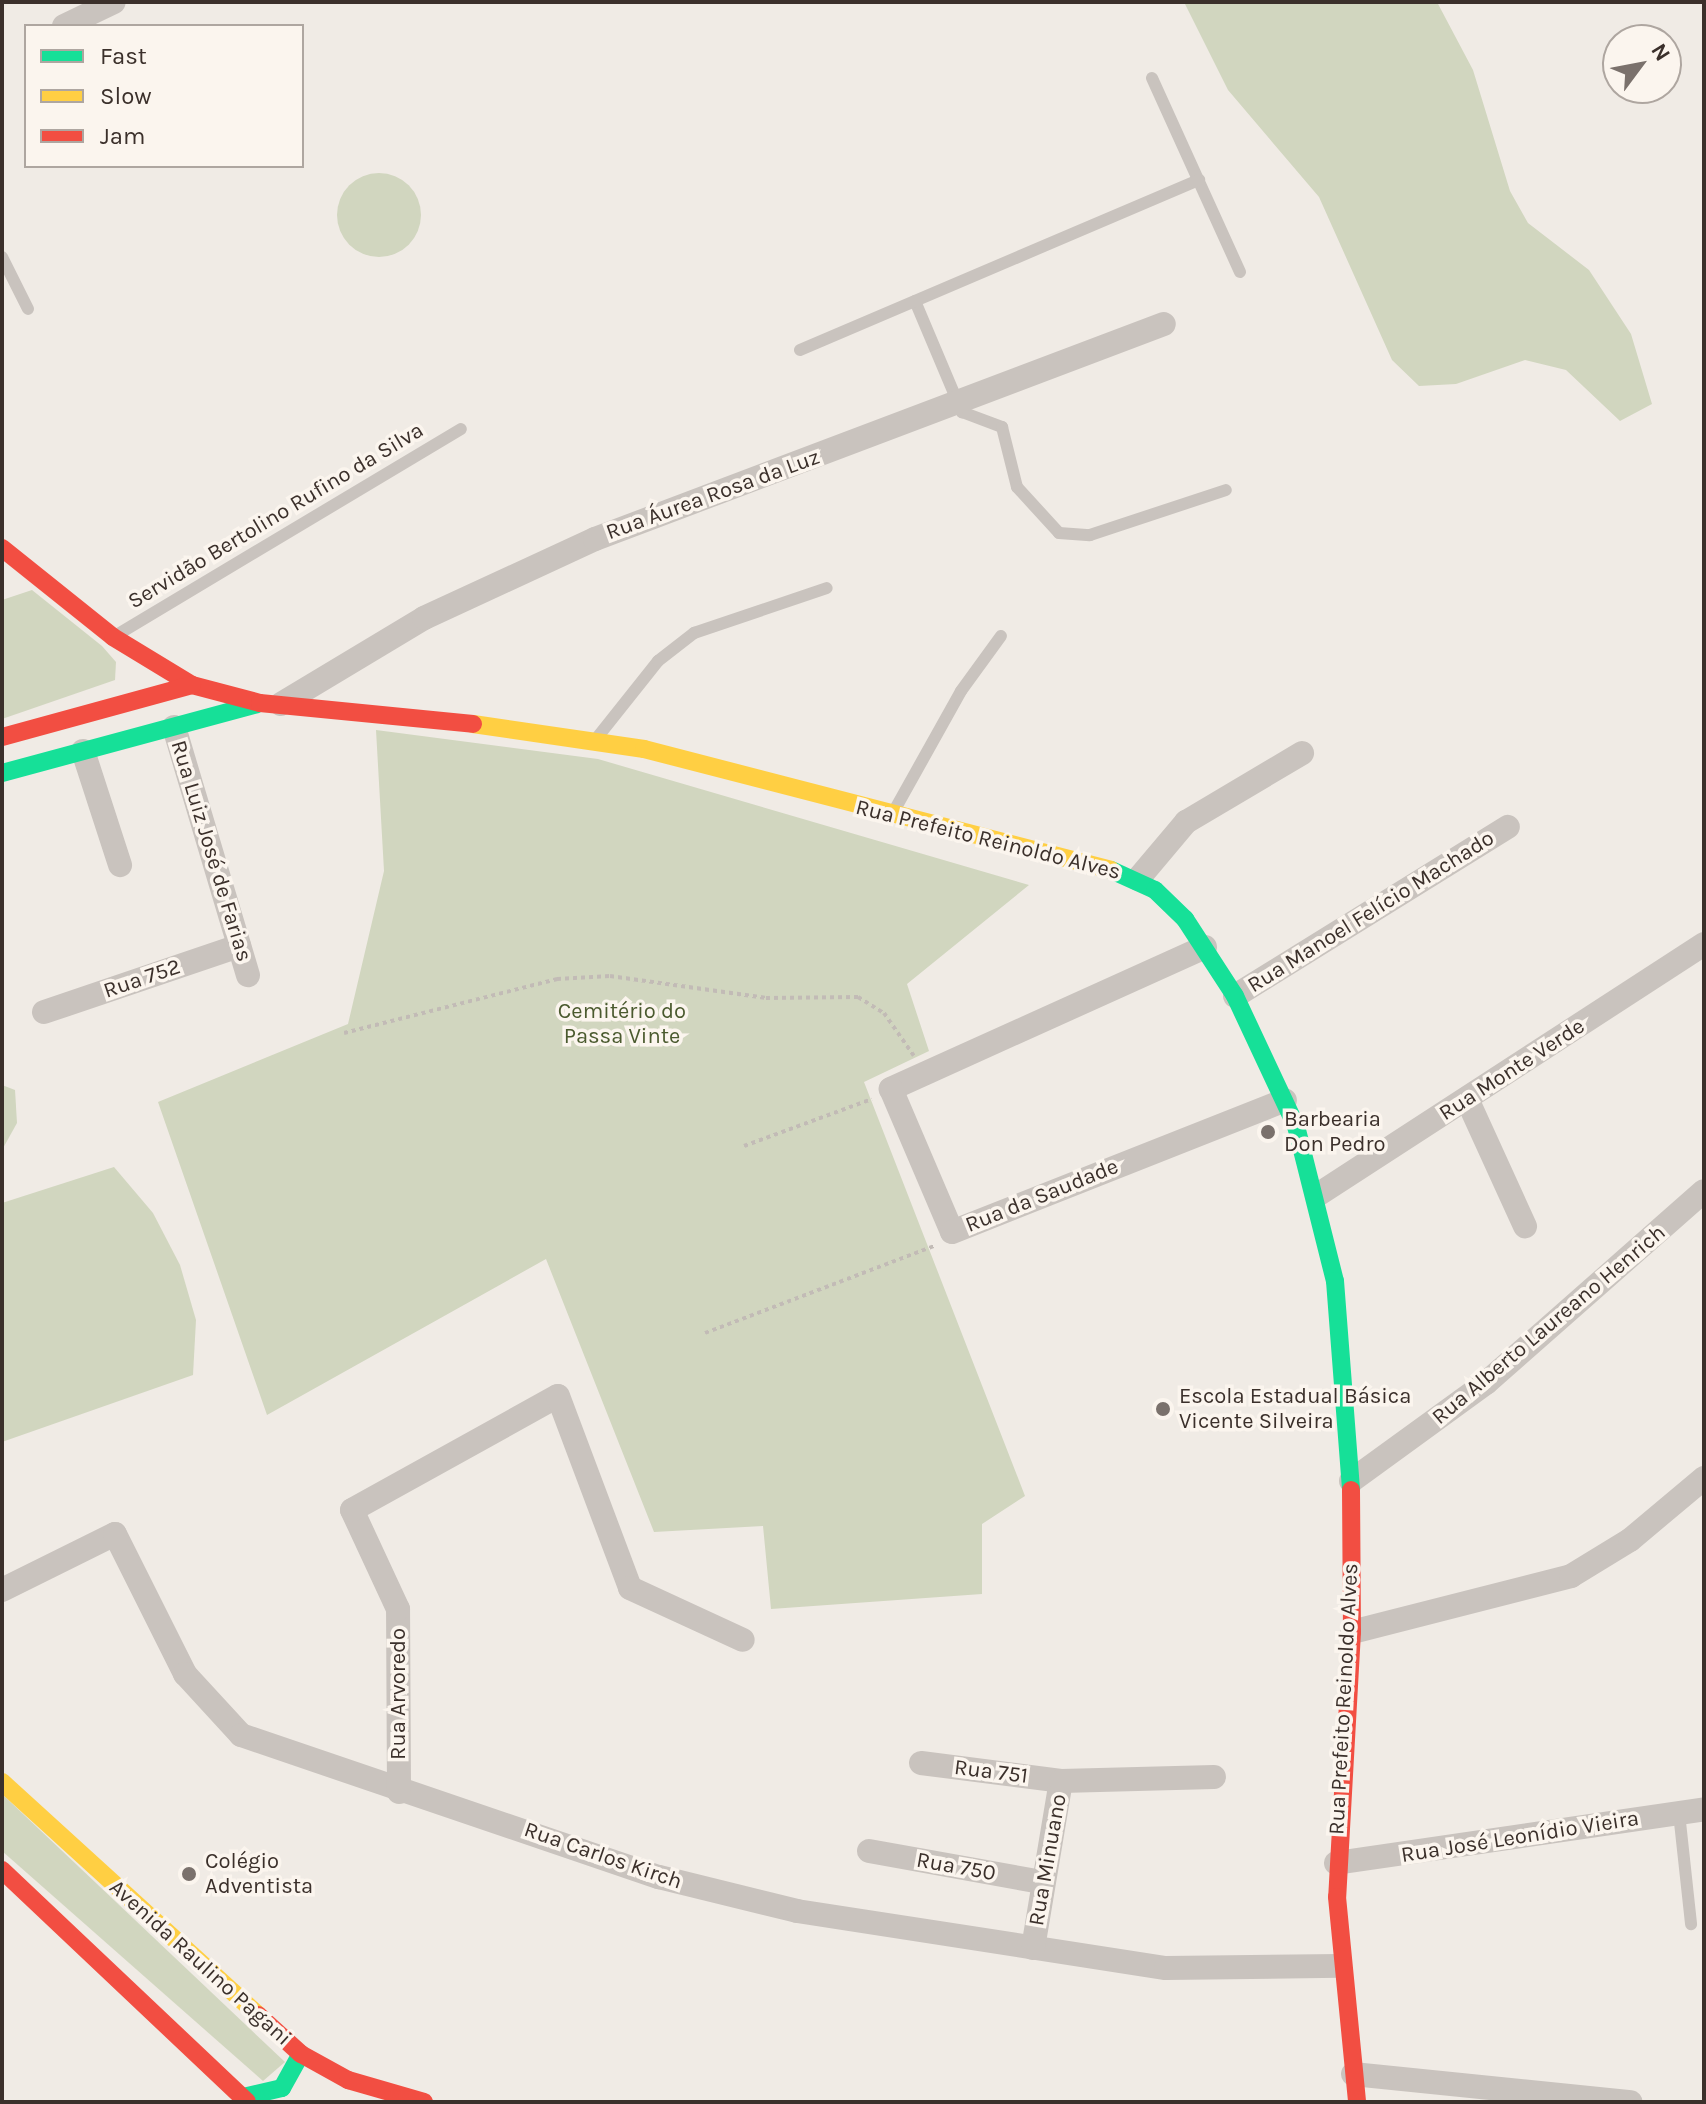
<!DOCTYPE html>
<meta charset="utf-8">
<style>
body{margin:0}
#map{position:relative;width:1706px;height:2104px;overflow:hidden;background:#f0ebe5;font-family:Karla,sans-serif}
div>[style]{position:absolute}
.green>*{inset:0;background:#d1d6bf}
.round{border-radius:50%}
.path>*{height:4px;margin-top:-2px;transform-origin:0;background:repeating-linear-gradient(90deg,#c2bbb6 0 4px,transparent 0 8px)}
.lane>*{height:12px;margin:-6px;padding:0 6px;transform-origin:6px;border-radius:6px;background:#c9c3be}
.street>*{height:24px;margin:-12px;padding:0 12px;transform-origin:12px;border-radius:12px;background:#c9c3be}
.fast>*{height:18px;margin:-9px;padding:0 9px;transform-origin:9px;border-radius:9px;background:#16e098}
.slow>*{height:18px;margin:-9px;padding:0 9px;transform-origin:9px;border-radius:9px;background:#ffcf43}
.jam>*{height:18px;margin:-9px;padding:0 9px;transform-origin:9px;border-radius:9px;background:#f24e42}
.dots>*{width:22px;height:22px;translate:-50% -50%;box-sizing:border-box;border:4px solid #fbf5ee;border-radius:50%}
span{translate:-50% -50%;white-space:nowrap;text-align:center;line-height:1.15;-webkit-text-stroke:7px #fbf5ee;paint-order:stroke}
.street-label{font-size:22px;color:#3b302b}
.park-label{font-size:22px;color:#4a5a2e}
.poi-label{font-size:22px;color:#3b302b}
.left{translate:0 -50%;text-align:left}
.frame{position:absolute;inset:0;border:4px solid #3b302b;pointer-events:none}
.legend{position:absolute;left:24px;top:24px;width:280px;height:144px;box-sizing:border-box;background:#fbf5ee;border:2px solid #aea6a0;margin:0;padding:10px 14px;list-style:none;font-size:24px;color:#3b302b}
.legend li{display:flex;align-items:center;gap:16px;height:40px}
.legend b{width:40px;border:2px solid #aea6a0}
.north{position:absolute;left:1602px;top:24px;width:80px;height:80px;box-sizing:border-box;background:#fbf5ee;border:2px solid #aea6a0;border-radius:50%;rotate:58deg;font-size:22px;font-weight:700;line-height:32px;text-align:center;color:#3b302b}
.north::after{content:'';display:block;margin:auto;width:28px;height:36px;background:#7a716c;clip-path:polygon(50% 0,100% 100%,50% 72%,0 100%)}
</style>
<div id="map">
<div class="green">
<i style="clip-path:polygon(1184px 2px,1437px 2px,1473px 70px,1510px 191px,1528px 223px,1589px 270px,1631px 334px,1652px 404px,1620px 421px,1566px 370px,1525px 360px,1456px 384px,1419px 386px,1392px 360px,1319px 197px,1228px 90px)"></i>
<i class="round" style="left:337px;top:173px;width:84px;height:84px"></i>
<i style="clip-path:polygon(32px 590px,102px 646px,116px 662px,115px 680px,2px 719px,2px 600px)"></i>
<i style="clip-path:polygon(376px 730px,598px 759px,1029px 885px,907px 984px,929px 1051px,864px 1082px,1025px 1496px,982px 1524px,982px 1594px,771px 1609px,763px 1526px,654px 1532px,546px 1259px,267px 1415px,158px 1102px,348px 1024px,384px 871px)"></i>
<i style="clip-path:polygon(2px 1085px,15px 1090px,17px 1123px,2px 1150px)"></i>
<i style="clip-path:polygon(114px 1167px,153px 1213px,180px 1265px,196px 1320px,193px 1375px,2px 1442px,2px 1203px)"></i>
<i style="clip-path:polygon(2px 1794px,285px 2062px,263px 2081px,2px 1851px)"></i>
</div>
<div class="path">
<i style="left:344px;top:1033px;width:220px;rotate:-14.2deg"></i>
<i style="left:557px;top:979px;width:53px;rotate:-3.2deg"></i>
<i style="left:610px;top:976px;width:158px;rotate:8deg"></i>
<i style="left:766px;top:998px;width:92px;rotate:-0.6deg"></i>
<i style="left:858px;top:997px;width:31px;rotate:32deg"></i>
<i style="left:884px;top:1013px;width:52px;rotate:55.1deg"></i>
<i style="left:744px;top:1146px;width:136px;rotate:-20.2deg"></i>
<i style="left:705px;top:1333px;width:245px;rotate:-20.8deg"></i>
</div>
<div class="lane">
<i style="left:1152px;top:78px;width:213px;rotate:65.6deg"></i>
<i style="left:2px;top:257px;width:58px;rotate:63.4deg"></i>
<i style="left:915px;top:301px;width:121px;rotate:67.1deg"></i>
<i style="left:962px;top:412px;width:43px;rotate:20.6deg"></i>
<i style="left:1002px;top:427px;width:62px;rotate:76deg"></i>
<i style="left:1017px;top:487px;width:62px;rotate:47.6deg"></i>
<i style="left:1059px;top:533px;width:31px;rotate:4deg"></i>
<i style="left:1090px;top:535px;width:143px;rotate:-18.3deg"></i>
<i style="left:800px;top:350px;width:434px;rotate:-23.1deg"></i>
<i style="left:115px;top:636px;width:403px;rotate:-30.9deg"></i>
<i style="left:596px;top:739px;width:100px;rotate:-51.5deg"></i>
<i style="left:658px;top:661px;width:46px;rotate:-37.9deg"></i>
<i style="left:694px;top:633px;width:140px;rotate:-18.7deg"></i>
<i style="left:894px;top:811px;width:137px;rotate:-60.8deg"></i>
<i style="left:961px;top:691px;width:68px;rotate:-54deg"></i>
<i style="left:1679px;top:1813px;width:112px;rotate:83.8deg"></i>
</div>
<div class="street">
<i style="left:64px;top:26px;width:55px;rotate:-25.6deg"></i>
<i style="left:281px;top:704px;width:167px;rotate:-31deg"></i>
<i style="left:424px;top:618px;width:188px;rotate:-24.8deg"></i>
<i style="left:595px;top:539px;width:608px;rotate:-20.7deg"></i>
<i style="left:174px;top:727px;width:259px;rotate:73.4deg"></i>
<i style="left:83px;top:751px;width:120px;rotate:72deg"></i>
<i style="left:1138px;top:879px;width:75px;rotate:-49.9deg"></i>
<i style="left:1186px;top:822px;width:135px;rotate:-30.7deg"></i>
<i style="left:1205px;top:947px;width:345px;rotate:155.7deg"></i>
<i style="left:891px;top:1089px;width:155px;rotate:66.9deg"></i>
<i style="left:952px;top:1232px;width:358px;rotate:-21.6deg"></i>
<i style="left:1235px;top:996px;width:321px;rotate:-31.8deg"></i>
<i style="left:44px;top:1012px;width:206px;rotate:-18.7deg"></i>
<i style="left:1467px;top:1099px;width:140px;rotate:65.5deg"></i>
<i style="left:1319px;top:1194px;width:459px;rotate:-33deg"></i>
<i style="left:1351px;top:1481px;width:167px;rotate:-36deg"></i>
<i style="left:1486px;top:1383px;width:290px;rotate:-41.4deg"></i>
<i style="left:2px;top:1590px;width:126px;rotate:-26.4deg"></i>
<i style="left:115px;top:1534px;width:157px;rotate:63.4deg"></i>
<i style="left:185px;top:1674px;width:83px;rotate:47.4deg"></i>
<i style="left:241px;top:1735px;width:441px;rotate:18.8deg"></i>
<i style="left:659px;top:1877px;width:142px;rotate:13.8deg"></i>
<i style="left:797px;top:1911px;width:373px;rotate:8.8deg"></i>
<i style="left:1166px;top:1968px;width:174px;rotate:-0.7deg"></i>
<i style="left:1352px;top:1632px;width:226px;rotate:-14.3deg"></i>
<i style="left:1571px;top:1576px;width:69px;rotate:-31.4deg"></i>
<i style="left:1630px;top:1540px;width:97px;rotate:-40deg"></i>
<i style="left:921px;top:1763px;width:141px;rotate:7.3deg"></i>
<i style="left:399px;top:1792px;width:183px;rotate:-90.3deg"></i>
<i style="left:398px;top:1609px;width:109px;rotate:-114.9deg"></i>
<i style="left:352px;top:1510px;width:235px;rotate:-29deg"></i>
<i style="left:558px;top:1396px;width:205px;rotate:69.4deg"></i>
<i style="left:630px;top:1588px;width:124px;rotate:24.7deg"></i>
<i style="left:869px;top:1851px;width:176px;rotate:10.2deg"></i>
<i style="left:1336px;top:1863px;width:372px;rotate:-8.3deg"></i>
<i style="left:1033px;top:1948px;width:169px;rotate:-80.5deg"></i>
<i style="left:1061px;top:1781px;width:153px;rotate:-1.5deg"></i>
<i style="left:1353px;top:2074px;width:279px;rotate:5.8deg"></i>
</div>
<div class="fast">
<i style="left:2px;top:773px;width:264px;rotate:-15.1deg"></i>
<i style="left:1111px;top:870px;width:48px;rotate:24.4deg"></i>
<i style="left:1155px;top:890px;width:42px;rotate:44deg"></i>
<i style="left:1185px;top:919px;width:92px;rotate:57deg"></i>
<i style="left:1235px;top:996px;width:144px;rotate:64.9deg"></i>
<i style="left:1296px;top:1126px;width:160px;rotate:75.9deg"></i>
<i style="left:1335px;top:1281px;width:210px;rotate:85.6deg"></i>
<i style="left:243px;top:2097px;width:40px;rotate:-13deg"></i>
<i style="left:282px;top:2088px;width:39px;rotate:-61deg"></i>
</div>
<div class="slow">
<i style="left:473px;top:724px;width:173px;rotate:8.3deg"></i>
<i style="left:644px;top:749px;width:482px;rotate:14.5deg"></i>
<i style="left:2px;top:1782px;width:346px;rotate:42.3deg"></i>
</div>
<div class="jam">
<i style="left:2px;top:548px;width:142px;rotate:38.7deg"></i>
<i style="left:113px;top:637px;width:92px;rotate:31.3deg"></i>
<i style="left:192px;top:685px;width:70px;rotate:14.8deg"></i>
<i style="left:260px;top:703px;width:214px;rotate:5.6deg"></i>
<i style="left:2px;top:737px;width:197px;rotate:-15.3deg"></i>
<i style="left:1351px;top:1490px;width:142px;rotate:89.6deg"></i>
<i style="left:1352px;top:1632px;width:265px;rotate:93.2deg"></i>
<i style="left:1337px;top:1897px;width:206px;rotate:84.4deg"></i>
<i style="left:2px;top:1870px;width:337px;rotate:43.4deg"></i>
<i style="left:258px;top:2015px;width:58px;rotate:42.2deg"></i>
<i style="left:301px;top:2054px;width:54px;rotate:29deg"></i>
<i style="left:348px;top:2080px;width:79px;rotate:16.1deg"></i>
</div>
<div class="dots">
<i style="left:1268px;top:1132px;background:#7a716c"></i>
<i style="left:1163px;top:1409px;background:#7a716c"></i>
<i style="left:189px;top:1874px;background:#7a716c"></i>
</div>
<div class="street-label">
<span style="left:713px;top:495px;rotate:-20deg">Rua Áurea Rosa da Luz</span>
<span style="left:276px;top:516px;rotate:-31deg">Servidão Bertolino Rufino da Silva</span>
<span style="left:988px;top:840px;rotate:14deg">Rua Prefeito Reinoldo Alves</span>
<span style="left:211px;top:851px;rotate:73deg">Rua Luiz José de Farias</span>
<span style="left:1371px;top:912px;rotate:-32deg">Rua Manoel Felício Machado</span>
<span style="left:142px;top:979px;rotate:-19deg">Rua 752</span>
<span style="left:1512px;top:1070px;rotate:-33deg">Rua Monte Verde</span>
<span style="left:1042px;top:1196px;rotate:-22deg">Rua da Saudade</span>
<span style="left:1549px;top:1325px;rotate:-40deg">Rua Alberto Laureano Henrich</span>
<span style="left:399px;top:1694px;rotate:-90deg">Rua Arvoredo</span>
<span style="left:1344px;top:1699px;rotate:-87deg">Rua Prefeito Reinoldo Alves</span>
<span style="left:991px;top:1772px;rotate:7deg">Rua 751</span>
<span style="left:1520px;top:1837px;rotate:-9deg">Rua José Leonídio Vieira</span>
<span style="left:603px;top:1856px;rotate:19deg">Rua Carlos Kirch</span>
<span style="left:1048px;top:1860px;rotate:-80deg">Rua Minuano</span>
<span style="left:956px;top:1867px;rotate:10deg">Rua 750</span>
<span style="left:200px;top:1963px;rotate:42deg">Avenida Raulino Pagani</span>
</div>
<div class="park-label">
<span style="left:622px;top:1024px">Cemitério do<br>Passa Vinte</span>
</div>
<div class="poi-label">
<span class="left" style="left:1284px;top:1132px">Barbearia<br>Don Pedro</span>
<span class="left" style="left:1179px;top:1409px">Escola Estadual Básica<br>Vicente Silveira</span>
<span class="left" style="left:205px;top:1874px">Colégio<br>Adventista</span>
</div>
<div class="frame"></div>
<ul class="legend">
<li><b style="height:10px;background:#16e098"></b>Fast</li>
<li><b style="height:10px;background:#ffcf43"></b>Slow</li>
<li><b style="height:10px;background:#f24e42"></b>Jam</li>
</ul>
<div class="north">N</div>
</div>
